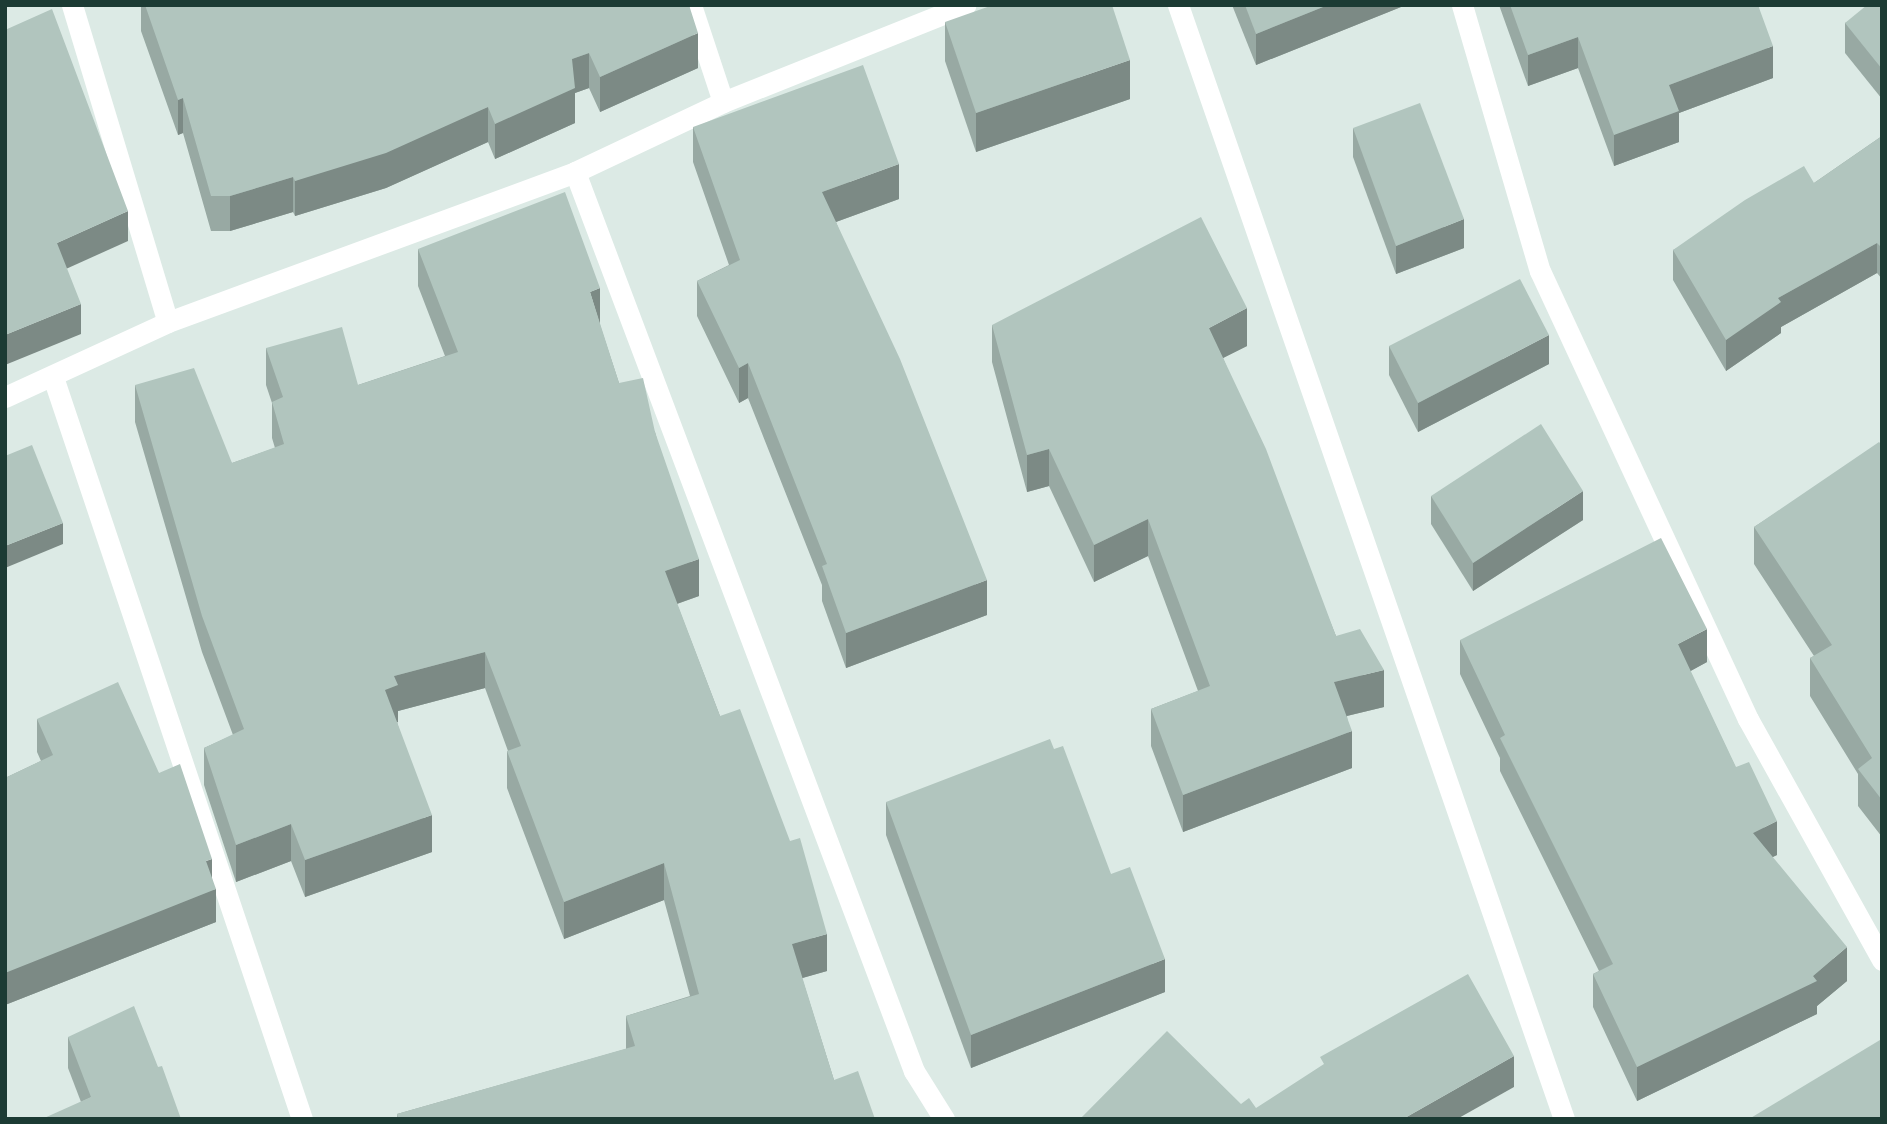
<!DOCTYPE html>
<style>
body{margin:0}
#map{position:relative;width:1887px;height:1124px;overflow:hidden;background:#dceae5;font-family:"Sofia Sans Condensed",sans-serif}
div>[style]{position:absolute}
.minor>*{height:21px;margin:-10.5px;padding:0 10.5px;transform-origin:10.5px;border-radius:10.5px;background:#fff}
.wall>*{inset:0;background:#98a9a3}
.shaded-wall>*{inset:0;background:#7c8a85}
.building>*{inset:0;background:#b1c5be}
span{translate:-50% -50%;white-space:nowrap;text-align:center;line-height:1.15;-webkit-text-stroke:5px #ecf7f2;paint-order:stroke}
.frame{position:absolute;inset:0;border:7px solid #1c3b34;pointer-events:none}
</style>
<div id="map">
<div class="minor">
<i style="left:72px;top:5px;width:331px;rotate:73.2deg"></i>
<i style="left:691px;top:5px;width:102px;rotate:71.7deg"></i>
<i style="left:1178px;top:5px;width:1179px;rotate:70.89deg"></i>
<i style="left:1462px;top:5px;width:277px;rotate:73.7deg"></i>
<i style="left:1540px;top:271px;width:494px;rotate:65.1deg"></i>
<i style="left:1748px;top:719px;width:276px;rotate:60.9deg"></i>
<i style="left:575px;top:172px;width:961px;rotate:69.34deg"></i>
<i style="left:914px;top:1071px;width:57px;rotate:58deg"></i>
<i style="left:53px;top:377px;width:783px;rotate:71.45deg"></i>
<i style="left:5px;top:397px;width:179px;rotate:-24.7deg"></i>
<i style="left:168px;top:322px;width:434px;rotate:-20.2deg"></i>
<i style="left:575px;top:172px;width:164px;rotate:-25.3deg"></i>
<i style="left:723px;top:102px;width:261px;rotate:-21.8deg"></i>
</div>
<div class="wall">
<i style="clip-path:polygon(141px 5px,689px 5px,698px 68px,600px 112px,589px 88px,575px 93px,575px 123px,495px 159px,488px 142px,386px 188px,295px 216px,293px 212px,230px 231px,211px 231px,183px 133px,178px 135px,141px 31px)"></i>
<i style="clip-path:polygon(1232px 5px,1406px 5px,1256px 65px)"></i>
<i style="clip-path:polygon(1499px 5px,1758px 5px,1773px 78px,1679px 113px,1679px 142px,1614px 166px,1578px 68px,1528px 86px)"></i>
<i style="clip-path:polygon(1882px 5px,1882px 99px,1845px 53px,1845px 23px)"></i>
<i style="clip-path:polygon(945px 22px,1130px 99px,976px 152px,945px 61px)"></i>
<i style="clip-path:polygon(693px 127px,899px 199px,836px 222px,987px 615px,846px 668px,822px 601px,822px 585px,748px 398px,739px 403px,697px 316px,697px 281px,729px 265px,693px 162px)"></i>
<i style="clip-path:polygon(1353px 128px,1464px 248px,1396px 274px,1353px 157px)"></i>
<i style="clip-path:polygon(1882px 136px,1882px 279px,1877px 273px,1781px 327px,1781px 333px,1726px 371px,1673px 280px,1673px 250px,1814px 183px)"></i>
<i style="clip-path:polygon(418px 249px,600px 325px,619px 383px,655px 432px,699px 596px,677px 604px,720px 716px,827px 971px,802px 978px,834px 1080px,875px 1119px,397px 1119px,397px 1114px,626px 1049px,626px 1016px,690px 996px,664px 900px,564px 939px,507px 788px,507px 751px,508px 751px,485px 688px,398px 711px,398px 722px,397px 722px,432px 852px,305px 897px,291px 861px,236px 882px,204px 785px,204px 748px,233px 735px,202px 652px,135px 422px,135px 385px,232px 463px,275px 448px,272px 438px,272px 403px,266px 385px,266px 348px,358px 385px,445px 356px,418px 286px)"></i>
<i style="clip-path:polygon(992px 325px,1247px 346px,1223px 358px,1336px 636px,1384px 707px,1347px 716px,1352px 768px,1183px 832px,1151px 746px,1151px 709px,1198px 691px,1148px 556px,1094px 582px,1049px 486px,1027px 492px,992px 362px)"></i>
<i style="clip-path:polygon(1389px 346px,1549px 364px,1418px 432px,1389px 375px)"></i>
<i style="clip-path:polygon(1882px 445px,1882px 837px,1858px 806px,1858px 774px,1810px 696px,1810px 658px,1814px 656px,1754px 564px,1754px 527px)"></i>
<i style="clip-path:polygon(1431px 496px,1583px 520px,1473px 591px,1431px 524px)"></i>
<i style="clip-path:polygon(1460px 640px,1707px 662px,1690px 671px,1777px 855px,1772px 857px,1847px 981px,1817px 1006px,1817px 1014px,1637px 1101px,1593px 1007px,1593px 974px,1599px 971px,1500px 771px,1500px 758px,1460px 674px)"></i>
<i style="clip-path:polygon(37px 719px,159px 773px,212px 878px,216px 922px,5px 1005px,5px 778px,41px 761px,37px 752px)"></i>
<i style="clip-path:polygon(886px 802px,1111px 874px,1165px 992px,971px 1068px,886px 835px)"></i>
<i style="clip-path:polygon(68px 1037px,158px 1067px,81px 1102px,68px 1068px)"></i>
</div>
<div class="shaded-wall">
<i style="clip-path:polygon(1328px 5px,1406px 5px,1256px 65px,1256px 34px)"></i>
<i style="clip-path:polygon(698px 33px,698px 68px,600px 112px,600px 77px)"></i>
<i style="clip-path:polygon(1578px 37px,1578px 68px,1528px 86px,1528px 55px)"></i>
<i style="clip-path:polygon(1773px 46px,1773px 78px,1679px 113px,1679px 142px,1614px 166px,1614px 135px,1669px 85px)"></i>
<i style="clip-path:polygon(589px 53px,589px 88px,575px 93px,575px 123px,495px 159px,495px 124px,572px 59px)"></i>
<i style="clip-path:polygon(1130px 60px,1130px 99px,976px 152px,976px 113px)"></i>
<i style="clip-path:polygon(183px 98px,183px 133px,178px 135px,178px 100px)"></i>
<i style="clip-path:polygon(488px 107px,488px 142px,386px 188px,295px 216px,295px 181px)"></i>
<i style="clip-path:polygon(899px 164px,899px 199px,822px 227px,822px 192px)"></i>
<i style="clip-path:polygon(293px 177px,293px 212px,230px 231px,230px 196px)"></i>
<i style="clip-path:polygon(128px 211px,128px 241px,57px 273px,57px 243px)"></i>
<i style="clip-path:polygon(1464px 219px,1464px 248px,1396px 274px,1396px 246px)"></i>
<i style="clip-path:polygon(1877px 243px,1877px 273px,1781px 327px,1781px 333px,1726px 371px,1726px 340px,1778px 298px)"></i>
<i style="clip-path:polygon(600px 288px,600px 325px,590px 292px)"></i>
<i style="clip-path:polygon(81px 304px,81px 334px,5px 365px,5px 335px)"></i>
<i style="clip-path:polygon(1247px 308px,1247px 346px,1209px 365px,1209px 328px)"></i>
<i style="clip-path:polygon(1549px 335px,1549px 364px,1418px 432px,1418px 403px)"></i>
<i style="clip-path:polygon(748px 363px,748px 398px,739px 403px,739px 368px)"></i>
<i style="clip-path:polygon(1049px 449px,1049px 486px,1027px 492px,1027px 455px)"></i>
<i style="clip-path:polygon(1583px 491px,1583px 520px,1473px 591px,1473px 563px)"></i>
<i style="clip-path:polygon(1148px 519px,1148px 556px,1094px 582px,1094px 545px)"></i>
<i style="clip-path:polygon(63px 523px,63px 544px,5px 568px,5px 546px)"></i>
<i style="clip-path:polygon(699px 559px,699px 596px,665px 608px,665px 571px)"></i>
<i style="clip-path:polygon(987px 580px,987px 615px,846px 668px,846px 633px)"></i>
<i style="clip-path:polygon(1707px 629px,1707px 662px,1678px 678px,1678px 644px)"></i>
<i style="clip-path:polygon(485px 652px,485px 688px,398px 711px,398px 722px,385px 727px,385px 690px,394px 676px)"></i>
<i style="clip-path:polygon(1384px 670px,1384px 707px,1334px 719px,1334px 682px)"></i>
<i style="clip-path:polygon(1352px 731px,1352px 768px,1183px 832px,1183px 795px)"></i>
<i style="clip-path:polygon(432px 815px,432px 852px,305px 897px,305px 860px)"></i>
<i style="clip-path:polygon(1777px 821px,1777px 855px,1753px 867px,1753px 833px)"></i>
<i style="clip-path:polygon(291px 824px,291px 861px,236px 882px,236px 845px)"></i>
<i style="clip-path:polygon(212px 859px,212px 890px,216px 889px,216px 922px,5px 1005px,5px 973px,206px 861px)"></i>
<i style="clip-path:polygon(664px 863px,664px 900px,564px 939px,564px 902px)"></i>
<i style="clip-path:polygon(827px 934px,827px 971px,792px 981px,792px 944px)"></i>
<i style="clip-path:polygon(1847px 947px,1847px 981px,1817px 1006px,1817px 1014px,1637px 1101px,1637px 1067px,1813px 976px)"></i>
<i style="clip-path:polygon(1165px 959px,1165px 992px,971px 1068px,971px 1035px)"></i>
<i style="clip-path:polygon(1514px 1056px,1514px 1087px,1457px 1119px,1403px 1119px)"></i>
</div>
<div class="building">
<i style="clip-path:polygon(145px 5px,689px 5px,698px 33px,600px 77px,589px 53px,572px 59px,575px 88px,495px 124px,488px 107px,386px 153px,295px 181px,293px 177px,230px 196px,211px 196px,183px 98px,178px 100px)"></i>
<i style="clip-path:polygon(993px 5px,1112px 5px,1130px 60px,976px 113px,945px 22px)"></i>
<i style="clip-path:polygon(1245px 5px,1328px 5px,1256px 34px)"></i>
<i style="clip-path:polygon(1510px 5px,1758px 5px,1773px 46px,1669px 85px,1679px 111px,1614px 135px,1578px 37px,1528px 55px)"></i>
<i style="clip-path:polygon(1867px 5px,1882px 5px,1882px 69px,1845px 23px)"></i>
<i style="clip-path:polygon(52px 9px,128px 211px,57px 243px,81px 304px,5px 335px,5px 30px)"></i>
<i style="clip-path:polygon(863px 65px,899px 164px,822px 192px,900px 359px,987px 580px,846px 633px,822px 566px,827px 564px,748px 363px,739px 368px,697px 281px,740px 260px,693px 127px)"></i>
<i style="clip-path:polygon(1420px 103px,1464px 219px,1396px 246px,1353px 128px)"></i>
<i style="clip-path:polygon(1882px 136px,1882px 248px,1877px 243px,1778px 298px,1781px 302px,1726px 340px,1673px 250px,1745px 200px,1804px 166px,1814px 183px)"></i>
<i style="clip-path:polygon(565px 192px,600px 288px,590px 292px,619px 383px,643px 378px,655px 432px,699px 559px,665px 571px,720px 716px,740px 709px,790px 841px,800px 838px,827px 934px,792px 944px,834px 1080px,858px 1071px,875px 1119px,398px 1119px,397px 1114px,635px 1046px,626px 1016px,699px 994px,664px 863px,564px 902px,507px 751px,521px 746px,485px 652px,394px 676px,398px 685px,385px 690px,432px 815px,305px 860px,291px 824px,236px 845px,204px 748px,244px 729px,202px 616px,135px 385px,194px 368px,232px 463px,284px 444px,272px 402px,283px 397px,266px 348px,342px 327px,358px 385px,458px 352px,418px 249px)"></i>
<i style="clip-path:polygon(1201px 217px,1247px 308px,1209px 328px,1266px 449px,1336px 636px,1360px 629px,1384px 670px,1334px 682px,1352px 731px,1183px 795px,1151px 709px,1210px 686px,1148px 519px,1094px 545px,1049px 449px,1027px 455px,992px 325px)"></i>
<i style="clip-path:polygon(1520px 279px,1549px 335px,1418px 403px,1389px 346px)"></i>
<i style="clip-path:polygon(1541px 424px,1583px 491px,1473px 563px,1431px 496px)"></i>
<i style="clip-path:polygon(1879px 442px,1882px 445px,1882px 800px,1858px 769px,1872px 758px,1810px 658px,1832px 645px,1754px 527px)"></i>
<i style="clip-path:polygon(32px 445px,63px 523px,5px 546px,5px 456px)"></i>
<i style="clip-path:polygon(1661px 538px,1707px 629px,1678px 644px,1736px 767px,1749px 762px,1777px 821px,1753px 833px,1847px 947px,1813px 976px,1817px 981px,1637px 1067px,1593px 974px,1613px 964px,1500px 738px,1505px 735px,1460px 640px)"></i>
<i style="clip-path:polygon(118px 682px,159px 773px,180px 764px,212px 859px,206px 861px,216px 889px,5px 973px,5px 778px,53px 755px,37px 719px)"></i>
<i style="clip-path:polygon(1050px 739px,1054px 749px,1063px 746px,1111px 874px,1130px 867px,1165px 959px,971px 1035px,886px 802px)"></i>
<i style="clip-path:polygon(1468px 974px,1514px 1056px,1403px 1119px,1080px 1119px,1167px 1031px,1241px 1104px,1249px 1098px,1256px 1108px,1324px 1064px,1320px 1057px)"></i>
<i style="clip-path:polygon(134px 1006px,158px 1067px,162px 1066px,181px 1119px,42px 1119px,91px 1097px,68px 1037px)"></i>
<i style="clip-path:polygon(1880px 1040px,1882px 1043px,1882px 1119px,1749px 1119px)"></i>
</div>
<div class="frame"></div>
</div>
